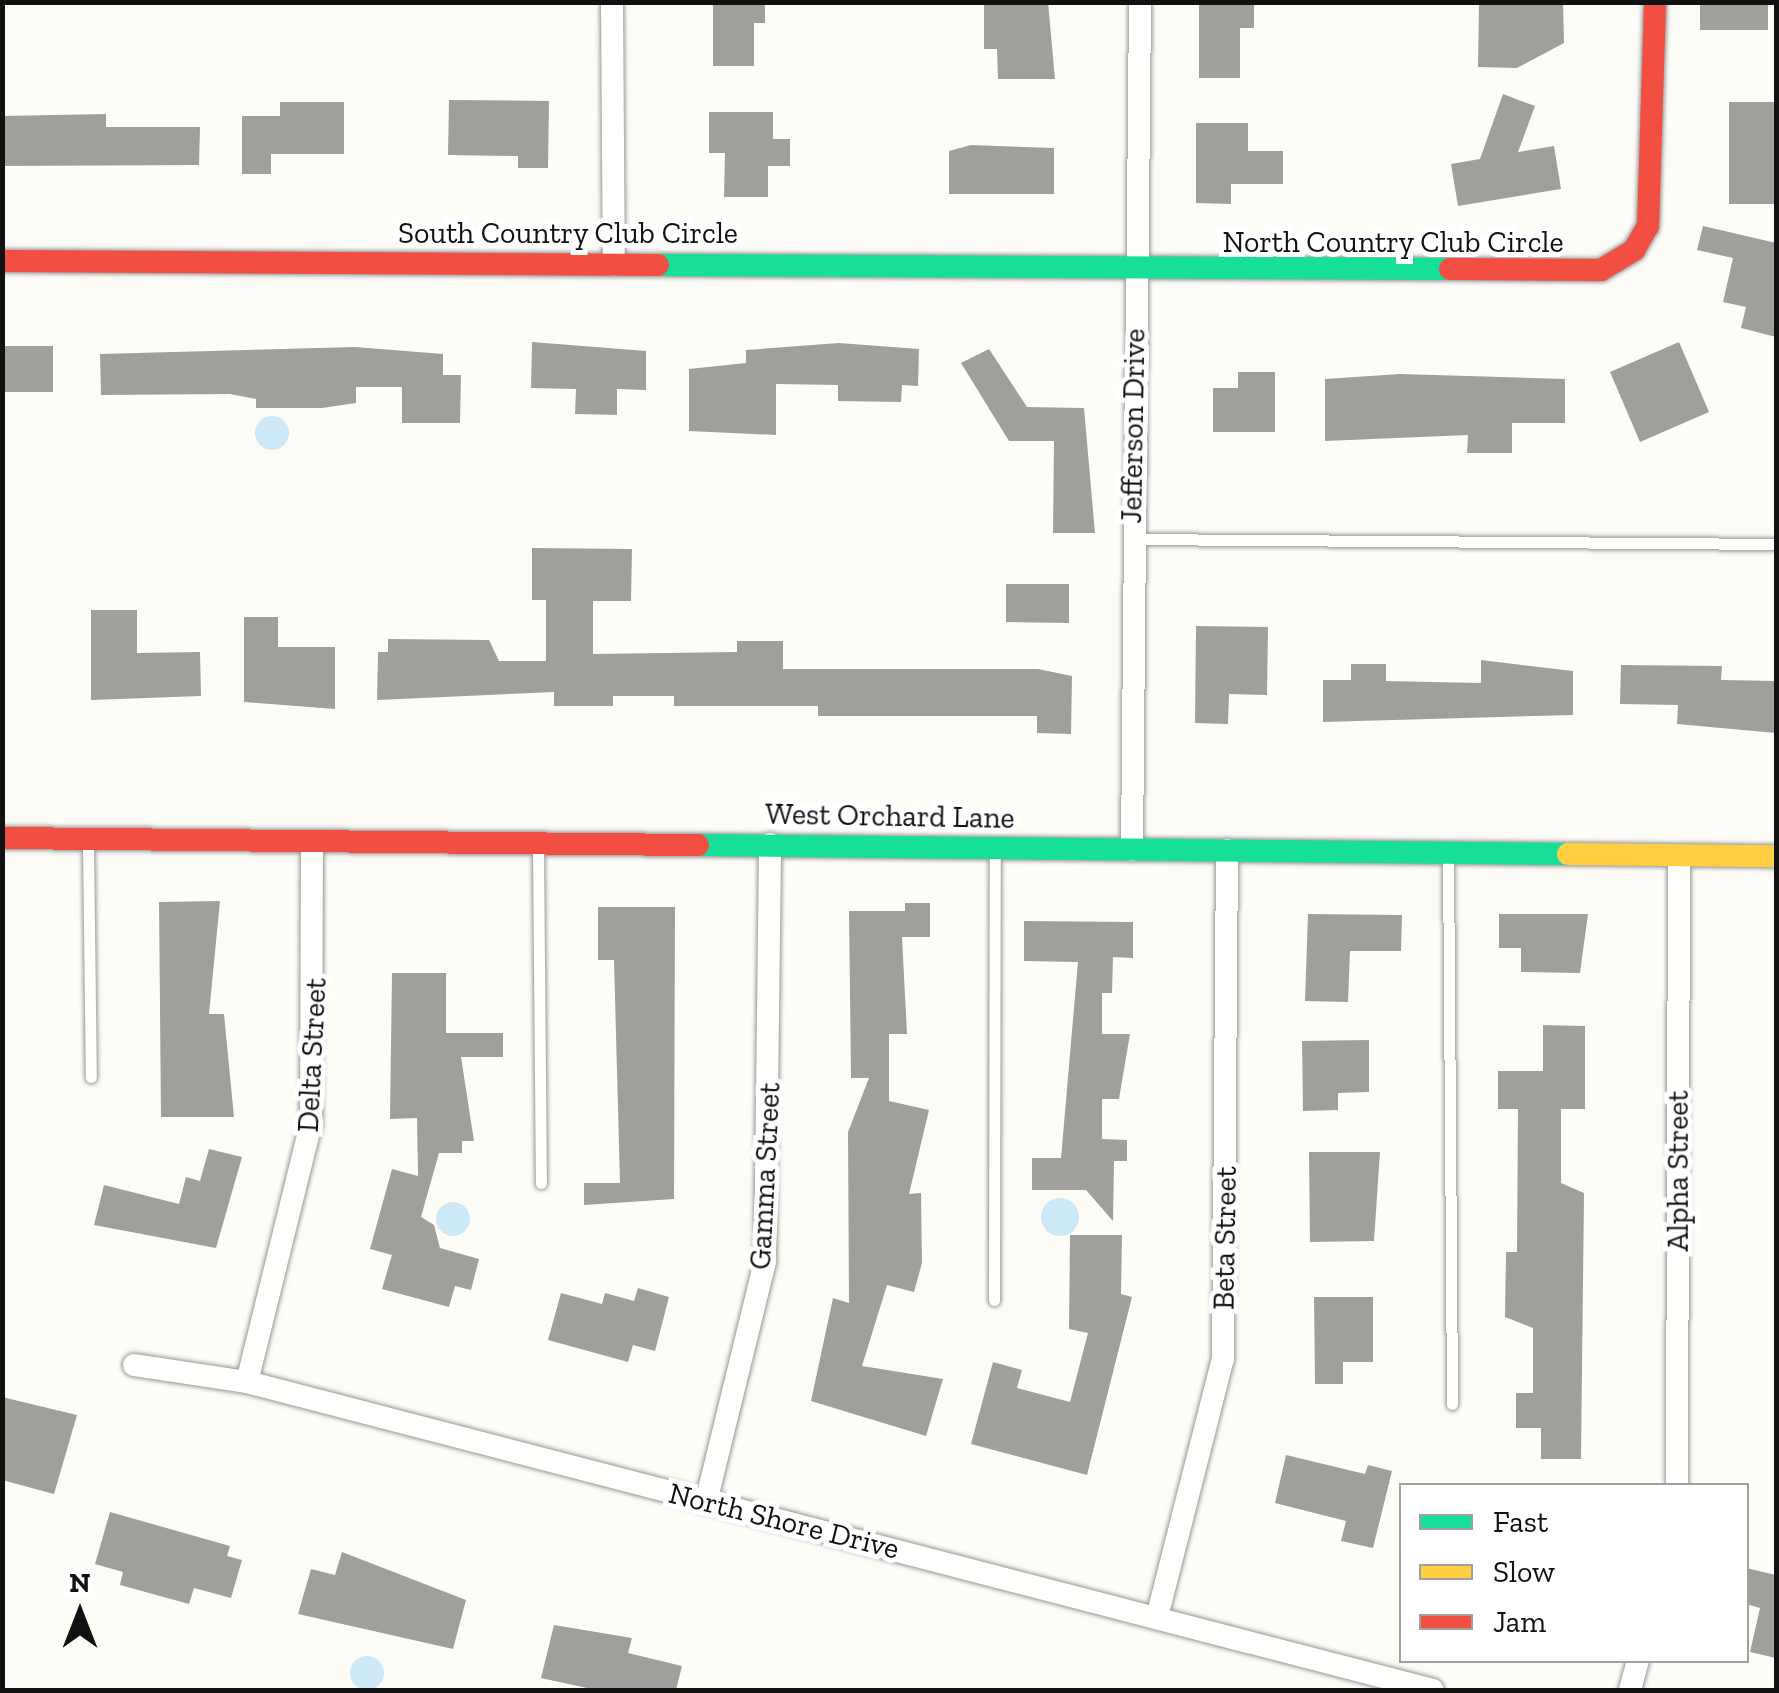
<!DOCTYPE html>
<style>
body{margin:0}
#map{position:relative;width:1779px;height:1693px;overflow:hidden;background:#fdfcf7;font-family:"Zilla Slab",serif}
div>[style]{position:absolute}
.water>*{inset:0;background:#cde8f7}
.round{border-radius:50%}
.building>*{inset:0;background:#a19f9c}
.roads{filter:drop-shadow(0 0 2px #979795) drop-shadow(0 0 2px #979795)}
.lane>*{height:11px;margin:-5.5px;padding:0 5.5px;transform-origin:5.5px;border-radius:5.5px;background:#fffffe}
.street>*{height:22px;margin:-11px;padding:0 11px;transform-origin:11px;border-radius:11px;background:#fffffe}
.fast>*{height:22px;margin:-11px;padding:0 11px;transform-origin:11px;border-radius:11px;background:#16e098}
.slow>*{height:22px;margin:-11px;padding:0 11px;transform-origin:11px;border-radius:11px;background:#ffcf43}
.jam>*{height:22px;margin:-11px;padding:0 11px;transform-origin:11px;border-radius:11px;background:#f24e42}
span{translate:-50% -50%;white-space:nowrap;text-align:center;line-height:1.15;-webkit-text-stroke:10px #fff;paint-order:stroke}
.street-label{font-size:30px;color:#111}
.frame{position:absolute;inset:0;border:5px solid #111;pointer-events:none}
.legend{position:absolute;left:1399px;top:1483px;width:350px;height:180px;box-sizing:border-box;background:#fff;border:2px solid #a0a0a0;margin:0;padding:12px 18px;list-style:none;font-size:30px;color:#111}
.legend li{display:flex;align-items:center;gap:20px;height:50px}
.legend b{width:50px;border:2px solid #a0a0a0}
.north{position:absolute;left:30px;top:1563px;width:100px;height:100px;-webkit-text-stroke:8px #fff;paint-order:stroke;rotate:0deg;font-size:28px;font-weight:700;line-height:40px;text-align:center;color:#111}
.north::after{content:'';display:block;margin:auto;width:35px;height:45px;background:#111;clip-path:polygon(50% 0,100% 100%,50% 72%,0 100%)}
</style>
<div id="map">
<div class="water">
<i class="round" style="left:255px;top:416px;width:34px;height:34px"></i>
<i class="round" style="left:1041px;top:1198px;width:38px;height:38px"></i>
<i class="round" style="left:436px;top:1202px;width:34px;height:34px"></i>
<i class="round" style="left:350px;top:1656px;width:34px;height:34px"></i>
</div>
<div class="building">
<i style="clip-path:polygon(713px 2px,765px 2px,765px 23px,754px 23px,754px 66px,713px 66px)"></i>
<i style="clip-path:polygon(984px 2px,1048px 2px,1055px 79px,998px 79px,997px 49px,984px 49px)"></i>
<i style="clip-path:polygon(1199px 2px,1254px 2px,1254px 28px,1240px 28px,1240px 78px,1199px 78px)"></i>
<i style="clip-path:polygon(1479px 2px,1563px 2px,1564px 43px,1517px 68px,1478px 67px)"></i>
<i style="clip-path:polygon(1700px 2px,1768px 2px,1768px 30px,1700px 30px)"></i>
<i style="clip-path:polygon(1503px 94px,1535px 106px,1518px 152px,1554px 146px,1561px 189px,1458px 206px,1451px 164px,1480px 159px)"></i>
<i style="clip-path:polygon(449px 100px,549px 101px,548px 168px,518px 168px,518px 156px,448px 155px)"></i>
<i style="clip-path:polygon(280px 102px,344px 102px,344px 154px,271px 154px,271px 174px,242px 174px,242px 116px,280px 116px)"></i>
<i style="clip-path:polygon(1729px 102px,1776px 102px,1776px 204px,1729px 204px)"></i>
<i style="clip-path:polygon(709px 112px,773px 112px,773px 139px,790px 139px,790px 166px,768px 166px,768px 197px,724px 197px,725px 153px,709px 153px)"></i>
<i style="clip-path:polygon(106px 114px,106px 127px,200px 127px,199px 165px,2px 166px,2px 116px)"></i>
<i style="clip-path:polygon(1196px 123px,1248px 123px,1248px 151px,1283px 151px,1283px 184px,1231px 184px,1231px 204px,1196px 203px)"></i>
<i style="clip-path:polygon(971px 145px,1054px 148px,1054px 194px,949px 194px,949px 151px)"></i>
<i style="clip-path:polygon(1703px 226px,1776px 243px,1776px 337px,1741px 328px,1746px 307px,1723px 302px,1733px 258px,1697px 250px)"></i>
<i style="clip-path:polygon(532px 342px,646px 351px,646px 390px,617px 389px,617px 415px,575px 414px,576px 389px,531px 388px)"></i>
<i style="clip-path:polygon(1679px 342px,1709px 412px,1640px 442px,1610px 372px)"></i>
<i style="clip-path:polygon(839px 343px,919px 349px,918px 386px,902px 385px,901px 402px,838px 401px,838px 385px,776px 384px,776px 435px,689px 431px,689px 369px,746px 363px,746px 350px)"></i>
<i style="clip-path:polygon(2px 346px,53px 346px,53px 392px,2px 392px)"></i>
<i style="clip-path:polygon(355px 347px,443px 354px,443px 375px,461px 375px,460px 423px,402px 423px,402px 387px,356px 387px,356px 403px,322px 408px,256px 408px,256px 399px,230px 394px,101px 395px,100px 354px)"></i>
<i style="clip-path:polygon(989px 349px,1027px 407px,1084px 408px,1095px 533px,1053px 533px,1054px 441px,1009px 441px,961px 363px)"></i>
<i style="clip-path:polygon(1238px 372px,1275px 372px,1275px 432px,1213px 432px,1213px 388px,1238px 388px)"></i>
<i style="clip-path:polygon(1400px 374px,1565px 379px,1565px 423px,1512px 423px,1512px 453px,1467px 453px,1468px 435px,1325px 441px,1325px 379px)"></i>
<i style="clip-path:polygon(532px 548px,632px 549px,631px 601px,593px 601px,593px 654px,737px 652px,737px 641px,783px 641px,783px 669px,1038px 669px,1072px 676px,1071px 734px,1037px 733px,1037px 716px,818px 716px,818px 706px,674px 706px,674px 696px,613px 696px,613px 706px,554px 706px,554px 692px,377px 700px,378px 652px,388px 652px,388px 639px,489px 640px,499px 661px,546px 661px,546px 600px,532px 600px)"></i>
<i style="clip-path:polygon(1006px 584px,1069px 584px,1069px 623px,1006px 622px)"></i>
<i style="clip-path:polygon(91px 610px,137px 610px,137px 653px,200px 652px,201px 696px,91px 700px)"></i>
<i style="clip-path:polygon(244px 617px,278px 617px,278px 647px,335px 647px,335px 709px,244px 702px)"></i>
<i style="clip-path:polygon(1196px 626px,1268px 627px,1267px 695px,1229px 694px,1228px 724px,1195px 723px)"></i>
<i style="clip-path:polygon(1481px 660px,1573px 671px,1573px 715px,1323px 722px,1323px 680px,1351px 680px,1351px 664px,1386px 664px,1386px 681px,1481px 683px)"></i>
<i style="clip-path:polygon(1621px 665px,1722px 666px,1721px 680px,1776px 681px,1776px 733px,1677px 724px,1678px 705px,1620px 704px)"></i>
<i style="clip-path:polygon(220px 901px,209px 1014px,224px 1014px,234px 1117px,161px 1117px,159px 902px)"></i>
<i style="clip-path:polygon(905px 903px,930px 903px,930px 937px,902px 937px,907px 1034px,889px 1034px,889px 1101px,929px 1110px,909px 1194px,921px 1193px,922px 1263px,914px 1292px,887px 1285px,862px 1366px,943px 1379px,926px 1436px,811px 1401px,833px 1298px,849px 1303px,848px 1132px,869px 1078px,851px 1078px,849px 911px,905px 911px)"></i>
<i style="clip-path:polygon(598px 907px,675px 907px,674px 1199px,584px 1205px,584px 1183px,620px 1183px,614px 960px,598px 960px)"></i>
<i style="clip-path:polygon(1308px 914px,1402px 915px,1401px 951px,1350px 951px,1348px 1002px,1305px 1001px)"></i>
<i style="clip-path:polygon(1499px 914px,1588px 914px,1580px 973px,1521px 972px,1521px 948px,1499px 948px)"></i>
<i style="clip-path:polygon(1024px 921px,1133px 922px,1133px 958px,1113px 957px,1112px 993px,1102px 993px,1102px 1034px,1130px 1034px,1119px 1099px,1102px 1099px,1102px 1139px,1127px 1140px,1127px 1161px,1114px 1161px,1113px 1221px,1086px 1190px,1032px 1190px,1032px 1158px,1061px 1158px,1078px 962px,1024px 961px)"></i>
<i style="clip-path:polygon(392px 973px,446px 973px,446px 1033px,503px 1033px,503px 1057px,461px 1057px,474px 1141px,462px 1141px,462px 1153px,439px 1153px,421px 1217px,434px 1225px,440px 1248px,479px 1259px,471px 1290px,455px 1286px,449px 1307px,382px 1289px,392px 1255px,370px 1249px,392px 1169px,418px 1176px,417px 1118px,390px 1119px)"></i>
<i style="clip-path:polygon(1543px 1025px,1585px 1026px,1585px 1109px,1561px 1109px,1561px 1183px,1584px 1193px,1581px 1459px,1541px 1459px,1541px 1428px,1516px 1428px,1516px 1393px,1533px 1393px,1533px 1328px,1505px 1317px,1506px 1252px,1517px 1252px,1518px 1109px,1498px 1109px,1498px 1071px,1543px 1071px)"></i>
<i style="clip-path:polygon(1369px 1040px,1369px 1092px,1338px 1093px,1338px 1110px,1303px 1111px,1302px 1041px)"></i>
<i style="clip-path:polygon(209px 1149px,242px 1157px,216px 1248px,94px 1225px,104px 1185px,179px 1204px,186px 1177px,200px 1181px)"></i>
<i style="clip-path:polygon(1309px 1152px,1380px 1152px,1374px 1241px,1310px 1242px)"></i>
<i style="clip-path:polygon(1070px 1235px,1122px 1235px,1121px 1294px,1132px 1297px,1087px 1475px,971px 1444px,993px 1362px,1022px 1370px,1017px 1388px,1070px 1402px,1088px 1333px,1069px 1329px)"></i>
<i style="clip-path:polygon(638px 1288px,669px 1297px,655px 1351px,633px 1345px,628px 1362px,548px 1340px,561px 1293px,602px 1304px,605px 1293px,634px 1301px)"></i>
<i style="clip-path:polygon(1314px 1297px,1373px 1297px,1373px 1362px,1343px 1362px,1343px 1384px,1315px 1384px)"></i>
<i style="clip-path:polygon(2px 1397px,77px 1415px,54px 1494px,2px 1480px)"></i>
<i style="clip-path:polygon(1286px 1455px,1365px 1474px,1368px 1465px,1392px 1471px,1373px 1548px,1341px 1541px,1346px 1521px,1275px 1503px)"></i>
<i style="clip-path:polygon(110px 1512px,230px 1546px,227px 1556px,242px 1560px,231px 1598px,194px 1588px,189px 1604px,120px 1585px,123px 1572px,95px 1564px)"></i>
<i style="clip-path:polygon(342px 1552px,466px 1600px,453px 1649px,298px 1614px,311px 1569px,335px 1575px)"></i>
<i style="clip-path:polygon(1746px 1568px,1776px 1575px,1776px 1658px,1750px 1652px,1760px 1608px,1746px 1604px)"></i>
<i style="clip-path:polygon(554px 1625px,632px 1638px,628px 1653px,682px 1666px,676px 1690px,596px 1690px,541px 1678px)"></i>
</div>
<div class="roads">
<div class="lane">
<i style="left:1132px;top:539px;width:644px;rotate:0.44deg"></i>
<i style="left:88px;top:843px;width:234px;rotate:89.3deg"></i>
<i style="left:538px;top:847px;width:336px;rotate:89.5deg"></i>
<i style="left:1448px;top:853px;width:551px;rotate:89.58deg"></i>
<i style="left:994px;top:1300px;width:448px;rotate:-89.9deg"></i>
</div>
<div class="street">
<i style="left:612px;top:2px;width:263px;rotate:89.6deg"></i>
<i style="left:1132px;top:850px;width:848px;rotate:-89.46deg"></i>
<i style="left:134px;top:1365px;width:114px;rotate:8.6deg"></i>
<i style="left:247px;top:1382px;width:1225px;rotate:14.56deg"></i>
<i style="left:247px;top:1382px;width:266px;rotate:-76.1deg"></i>
<i style="left:311px;top:1124px;width:283px;rotate:-89.8deg"></i>
<i style="left:1677px;top:1486px;width:630px;rotate:-89.82deg"></i>
<i style="left:706px;top:1502px;width:248px;rotate:-76.2deg"></i>
<i style="left:765px;top:1261px;width:417px;rotate:-89.3deg"></i>
<i style="left:1157px;top:1617px;width:266px;rotate:-75.7deg"></i>
<i style="left:1223px;top:1359px;width:509px;rotate:-89.55deg"></i>
<i style="left:1630px;top:1690px;width:31px;rotate:-75deg"></i>
</div>
<div class="fast">
<i style="left:658px;top:265px;width:792px;rotate:0.29deg"></i>
<i style="left:698px;top:845px;width:870px;rotate:0.59deg"></i>
</div>
<div class="slow">
<i style="left:1568px;top:854px;width:208px;rotate:0.6deg"></i>
</div>
<div class="jam">
<i style="left:2px;top:261px;width:656px;rotate:0.35deg"></i>
<i style="left:1450px;top:269px;width:151px;rotate:0.4deg"></i>
<i style="left:1601px;top:270px;width:39px;rotate:-31deg"></i>
<i style="left:1634px;top:250px;width:28px;rotate:-60deg"></i>
<i style="left:1648px;top:226px;width:224px;rotate:-88.2deg"></i>
<i style="left:2px;top:838px;width:696px;rotate:0.58deg"></i>
</div>
</div>
<div class="street-label">
<span style="left:568px;top:233px">South Country Club Circle</span>
<span style="left:1393px;top:242px">North Country Club Circle</span>
<span style="left:1133px;top:426px;rotate:-89deg">Jefferson Drive</span>
<span style="left:890px;top:816px;rotate:1deg">West Orchard Lane</span>
<span style="left:312px;top:1055px;rotate:-87deg">Delta Street</span>
<span style="left:1678px;top:1171px;rotate:-90deg">Alpha Street</span>
<span style="left:765px;top:1176px;rotate:-87deg">Gamma Street</span>
<span style="left:1225px;top:1238px;rotate:-89deg">Beta Street</span>
<span style="left:784px;top:1521px;rotate:14deg">North Shore Drive</span>
</div>
<div class="frame"></div>
<ul class="legend">
<li><b style="height:12px;background:#16e098"></b>Fast</li>
<li><b style="height:12px;background:#ffcf43"></b>Slow</li>
<li><b style="height:12px;background:#f24e42"></b>Jam</li>
</ul>
<div class="north">N</div>
</div>
